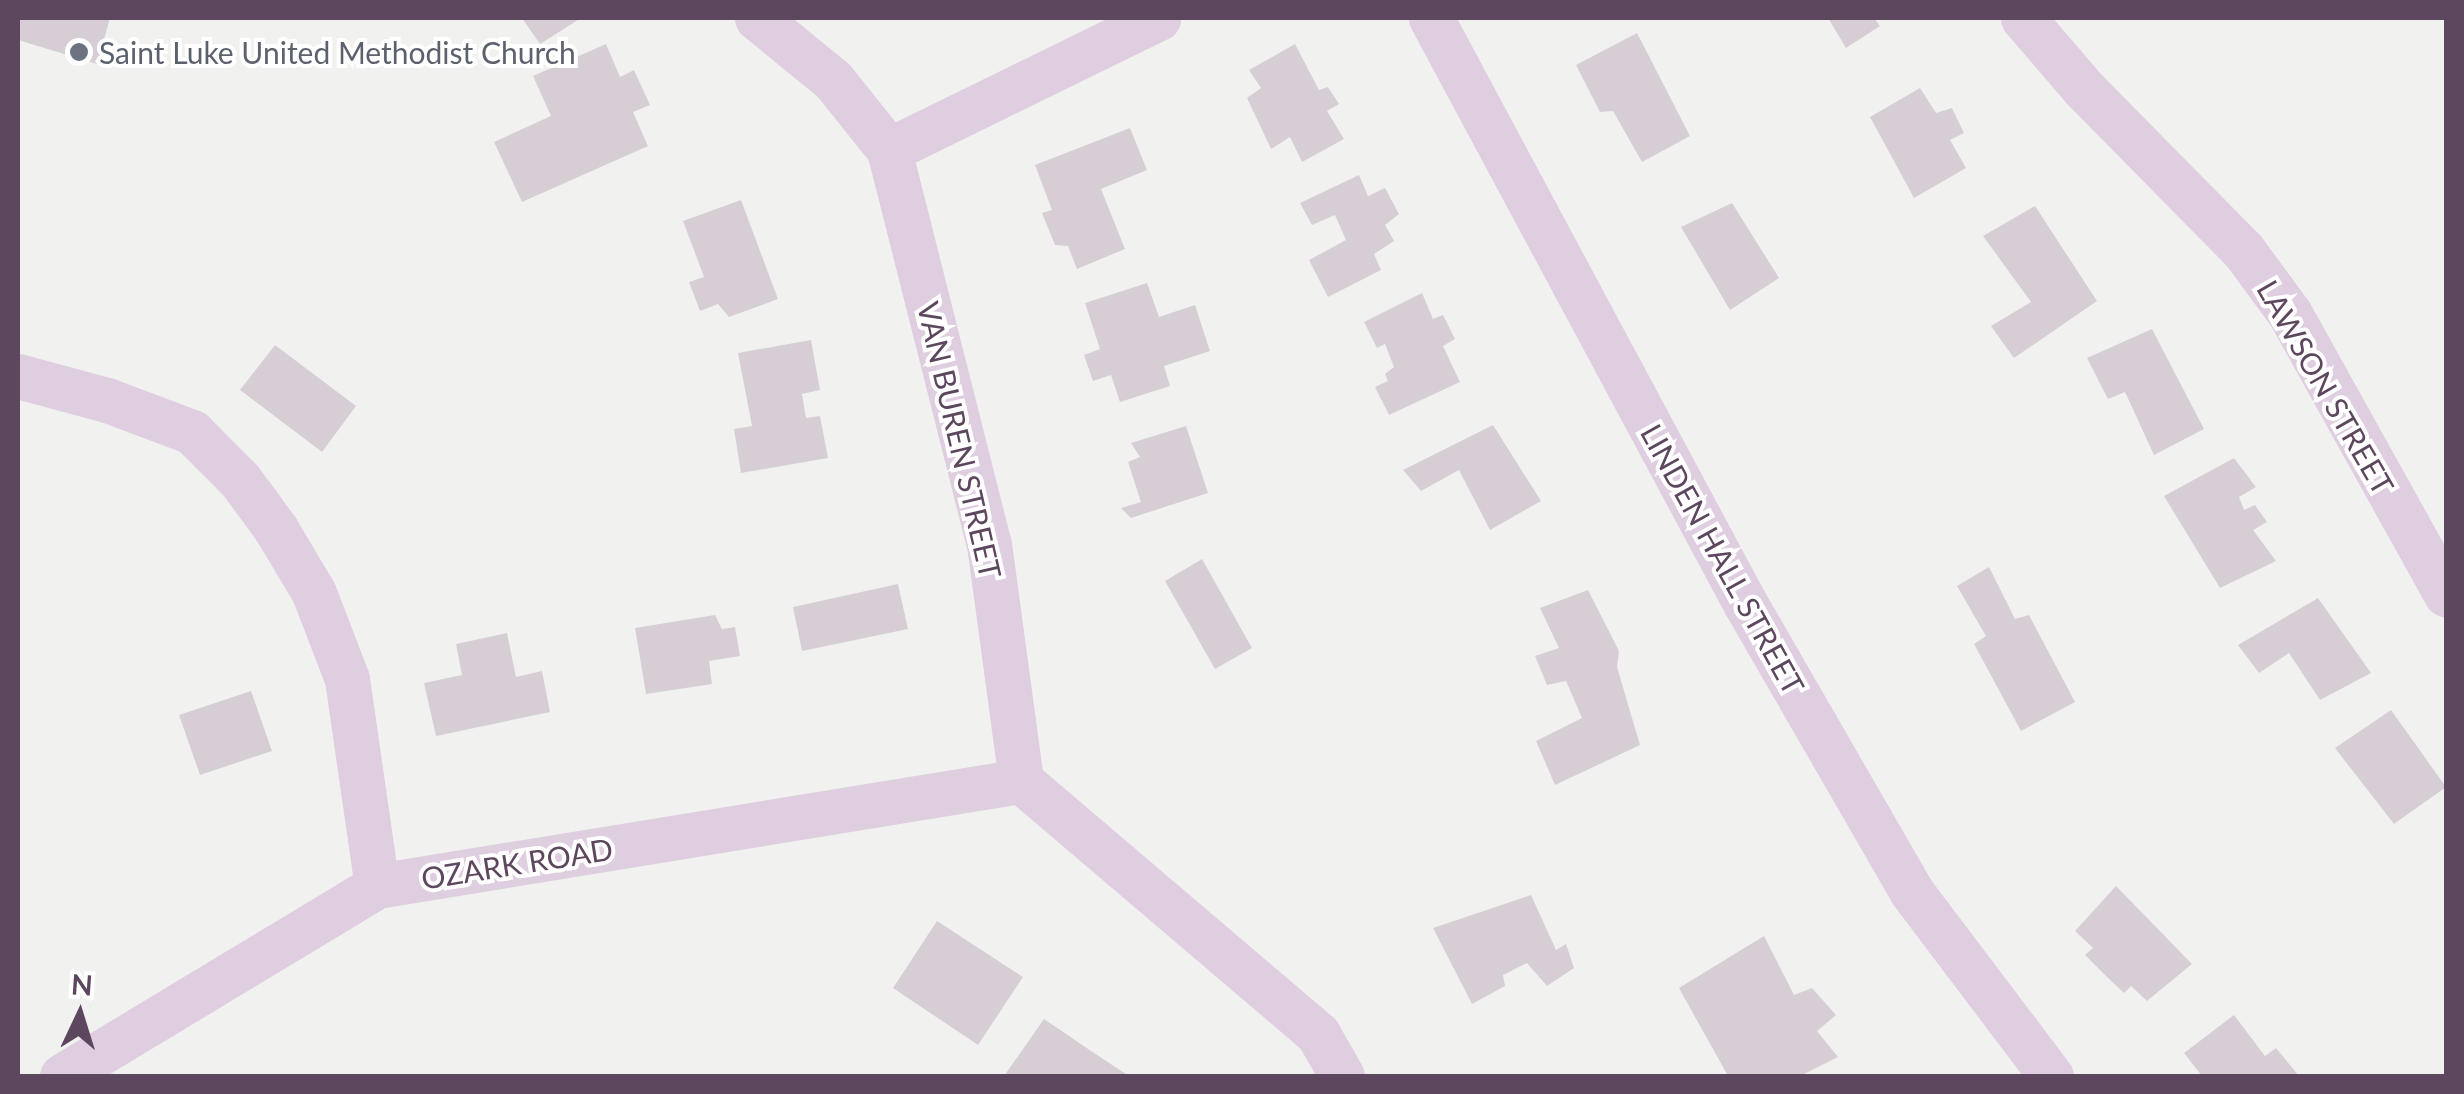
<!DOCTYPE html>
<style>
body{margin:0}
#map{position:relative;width:2464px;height:1094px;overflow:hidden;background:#f1f2ef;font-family:Lato,sans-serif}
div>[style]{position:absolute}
.building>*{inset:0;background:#d7ced5}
.minor>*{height:45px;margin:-22.5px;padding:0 22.5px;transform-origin:22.5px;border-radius:22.5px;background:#dfcde0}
.dots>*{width:28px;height:28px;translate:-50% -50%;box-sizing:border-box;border:5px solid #fff;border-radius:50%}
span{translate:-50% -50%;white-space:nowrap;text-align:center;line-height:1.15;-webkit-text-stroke:8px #fff;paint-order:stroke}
.worship-label{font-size:30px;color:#5b616d}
.left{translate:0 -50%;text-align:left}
.street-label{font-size:30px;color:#5d475e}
.frame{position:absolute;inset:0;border:20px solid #5d475e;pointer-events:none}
.north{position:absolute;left:30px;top:964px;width:100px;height:100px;-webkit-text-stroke:8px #fff;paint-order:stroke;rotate:4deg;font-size:28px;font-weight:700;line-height:40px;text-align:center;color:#5d475e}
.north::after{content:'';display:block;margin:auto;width:35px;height:45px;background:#5d475e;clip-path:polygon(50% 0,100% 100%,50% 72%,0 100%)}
</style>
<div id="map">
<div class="building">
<i style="clip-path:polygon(18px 18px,110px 18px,97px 64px,18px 40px)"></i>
<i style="clip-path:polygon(522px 18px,581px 18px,540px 44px)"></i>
<i style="clip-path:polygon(1828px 18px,1874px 18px,1880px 26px,1846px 48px)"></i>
<i style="clip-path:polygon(1637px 33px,1690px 136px,1642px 162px,1613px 111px,1600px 112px,1576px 65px)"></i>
<i style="clip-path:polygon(606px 44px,620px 77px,634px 70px,650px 105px,633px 112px,648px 146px,522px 202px,494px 142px,551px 116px,533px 76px)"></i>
<i style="clip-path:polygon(1295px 44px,1319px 90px,1328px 87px,1339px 104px,1327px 111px,1344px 139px,1302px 162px,1290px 137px,1271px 149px,1247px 98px,1261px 88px,1249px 70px)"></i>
<i style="clip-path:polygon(1920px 88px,1936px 113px,1952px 108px,1964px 133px,1950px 140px,1966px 168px,1914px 198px,1870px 117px)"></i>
<i style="clip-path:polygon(1130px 128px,1147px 170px,1101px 189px,1125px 249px,1077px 269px,1068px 246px,1055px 245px,1042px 213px,1052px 210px,1035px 165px)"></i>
<i style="clip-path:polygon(1359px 175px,1368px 196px,1385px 188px,1399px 214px,1385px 225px,1394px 241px,1374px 254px,1381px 270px,1328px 297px,1309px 260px,1346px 240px,1335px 215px,1312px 225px,1300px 203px)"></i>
<i style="clip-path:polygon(741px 200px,778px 299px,729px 317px,718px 304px,700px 311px,689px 282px,704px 277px,683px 221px)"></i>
<i style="clip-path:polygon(1732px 203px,1779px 278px,1730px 310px,1681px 227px)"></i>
<i style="clip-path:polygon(2035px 206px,2097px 301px,2014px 358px,1991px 326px,2031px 302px,1983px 236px)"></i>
<i style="clip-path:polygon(1147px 283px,1159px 317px,1195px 305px,1210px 351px,1164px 366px,1170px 386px,1120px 402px,1111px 375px,1093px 381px,1084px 355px,1100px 349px,1085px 303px)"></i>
<i style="clip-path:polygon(1422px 293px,1433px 319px,1443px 315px,1455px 339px,1443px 346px,1460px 382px,1389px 415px,1375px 387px,1388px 381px,1385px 374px,1394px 367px,1385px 344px,1377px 348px,1364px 322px)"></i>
<i style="clip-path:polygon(2152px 329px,2204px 429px,2154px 455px,2125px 392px,2108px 399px,2087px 358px)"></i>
<i style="clip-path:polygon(811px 340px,820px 390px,802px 394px,806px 418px,820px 416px,828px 458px,741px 473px,734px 429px,752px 426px,738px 353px)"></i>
<i style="clip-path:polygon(275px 345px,356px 406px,322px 452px,240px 390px)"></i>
<i style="clip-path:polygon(1493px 425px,1541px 501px,1490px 530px,1459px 470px,1421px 491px,1403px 470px)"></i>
<i style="clip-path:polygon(1186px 426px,1208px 493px,1131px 518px,1121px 508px,1141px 502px,1128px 462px,1140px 457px,1131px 443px)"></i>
<i style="clip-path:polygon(2234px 458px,2256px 487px,2239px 497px,2244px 510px,2255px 505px,2267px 522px,2253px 530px,2276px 561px,2220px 588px,2164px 496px)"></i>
<i style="clip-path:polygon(1202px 559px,1252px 648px,1215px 669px,1165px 581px)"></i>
<i style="clip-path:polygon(1989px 567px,2015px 619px,2029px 615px,2075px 702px,2021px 731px,1974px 644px,1986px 636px,1957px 586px)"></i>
<i style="clip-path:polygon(898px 584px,908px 629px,802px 651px,793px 607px)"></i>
<i style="clip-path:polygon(1588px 590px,1619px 651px,1617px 667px,1640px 745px,1555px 785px,1536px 741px,1582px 718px,1566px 681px,1547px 685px,1535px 656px,1559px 648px,1540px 608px)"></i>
<i style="clip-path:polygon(2318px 598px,2371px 673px,2320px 700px,2289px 653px,2259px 673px,2238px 645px)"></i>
<i style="clip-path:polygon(715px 615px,722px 629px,735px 627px,740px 656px,709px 661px,712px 684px,646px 694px,635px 628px)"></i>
<i style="clip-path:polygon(507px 633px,516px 677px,542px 671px,550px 712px,436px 736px,424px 683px,462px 675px,456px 644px)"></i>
<i style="clip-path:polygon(251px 691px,272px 751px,200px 775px,179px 715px)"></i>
<i style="clip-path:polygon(2391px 710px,2446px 787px,2394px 824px,2335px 748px)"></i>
<i style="clip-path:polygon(2116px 886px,2192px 964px,2147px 1001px,2131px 986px,2124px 993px,2107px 977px,2085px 955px,2093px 948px,2075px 931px)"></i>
<i style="clip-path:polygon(1531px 895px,1556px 950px,1566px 944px,1574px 968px,1547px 986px,1527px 963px,1503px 975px,1505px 986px,1472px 1004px,1433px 928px)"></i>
<i style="clip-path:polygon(937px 921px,1023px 977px,978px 1045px,893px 988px)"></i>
<i style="clip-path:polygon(1764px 936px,1794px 995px,1812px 988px,1836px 1015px,1817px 1031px,1838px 1057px,1800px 1076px,1728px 1076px,1679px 988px)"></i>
<i style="clip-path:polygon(2234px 1015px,2265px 1056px,2276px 1048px,2299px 1076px,2202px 1076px,2184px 1053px)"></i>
<i style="clip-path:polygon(1044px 1019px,1094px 1053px,1129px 1076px,1004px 1076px)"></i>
</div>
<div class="minor">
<i style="left:757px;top:18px;width:98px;rotate:39.2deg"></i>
<i style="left:833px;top:80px;width:90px;rotate:51.3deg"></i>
<i style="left:889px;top:150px;width:406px;rotate:75.8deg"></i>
<i style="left:989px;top:544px;width:239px;rotate:82.3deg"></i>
<i style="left:1021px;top:781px;width:390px;rotate:40.4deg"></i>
<i style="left:1318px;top:1034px;width:48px;rotate:60.3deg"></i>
<i style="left:1431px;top:18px;width:664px;rotate:61.78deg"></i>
<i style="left:1745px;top:603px;width:332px;rotate:60deg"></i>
<i style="left:1911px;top:891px;width:232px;rotate:52.9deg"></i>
<i style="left:2023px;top:18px;width:94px;rotate:49.3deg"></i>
<i style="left:2084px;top:89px;width:226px;rotate:45.4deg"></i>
<i style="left:2243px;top:250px;width:79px;rotate:53.7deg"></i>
<i style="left:2290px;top:314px;width:321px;rotate:60.9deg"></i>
<i style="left:889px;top:150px;width:300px;rotate:-26.1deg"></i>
<i style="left:18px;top:376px;width:92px;rotate:15.1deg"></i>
<i style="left:107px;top:400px;width:91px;rotate:20.6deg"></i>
<i style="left:192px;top:432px;width:68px;rotate:45deg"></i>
<i style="left:240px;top:480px;width:61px;rotate:53.7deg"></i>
<i style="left:276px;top:529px;width:74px;rotate:59.3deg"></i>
<i style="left:314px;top:593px;width:92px;rotate:69deg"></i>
<i style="left:347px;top:679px;width:209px;rotate:81.8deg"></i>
<i style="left:62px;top:1076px;width:368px;rotate:-31.1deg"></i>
<i style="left:377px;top:886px;width:653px;rotate:-9.26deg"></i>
</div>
<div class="dots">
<i style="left:79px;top:52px;background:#6b7280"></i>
</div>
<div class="worship-label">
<span class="left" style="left:99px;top:52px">Saint Luke United Methodist Church</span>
</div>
<div class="street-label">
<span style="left:2326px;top:387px;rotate:60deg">LAWSON STREET</span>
<span style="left:960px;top:440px;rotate:77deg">VAN BUREN STREET</span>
<span style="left:1723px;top:559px;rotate:61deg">LINDEN HALL STREET</span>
<span style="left:517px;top:863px;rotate:-9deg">OZARK ROAD</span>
</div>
<div class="frame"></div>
<div class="north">N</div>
</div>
